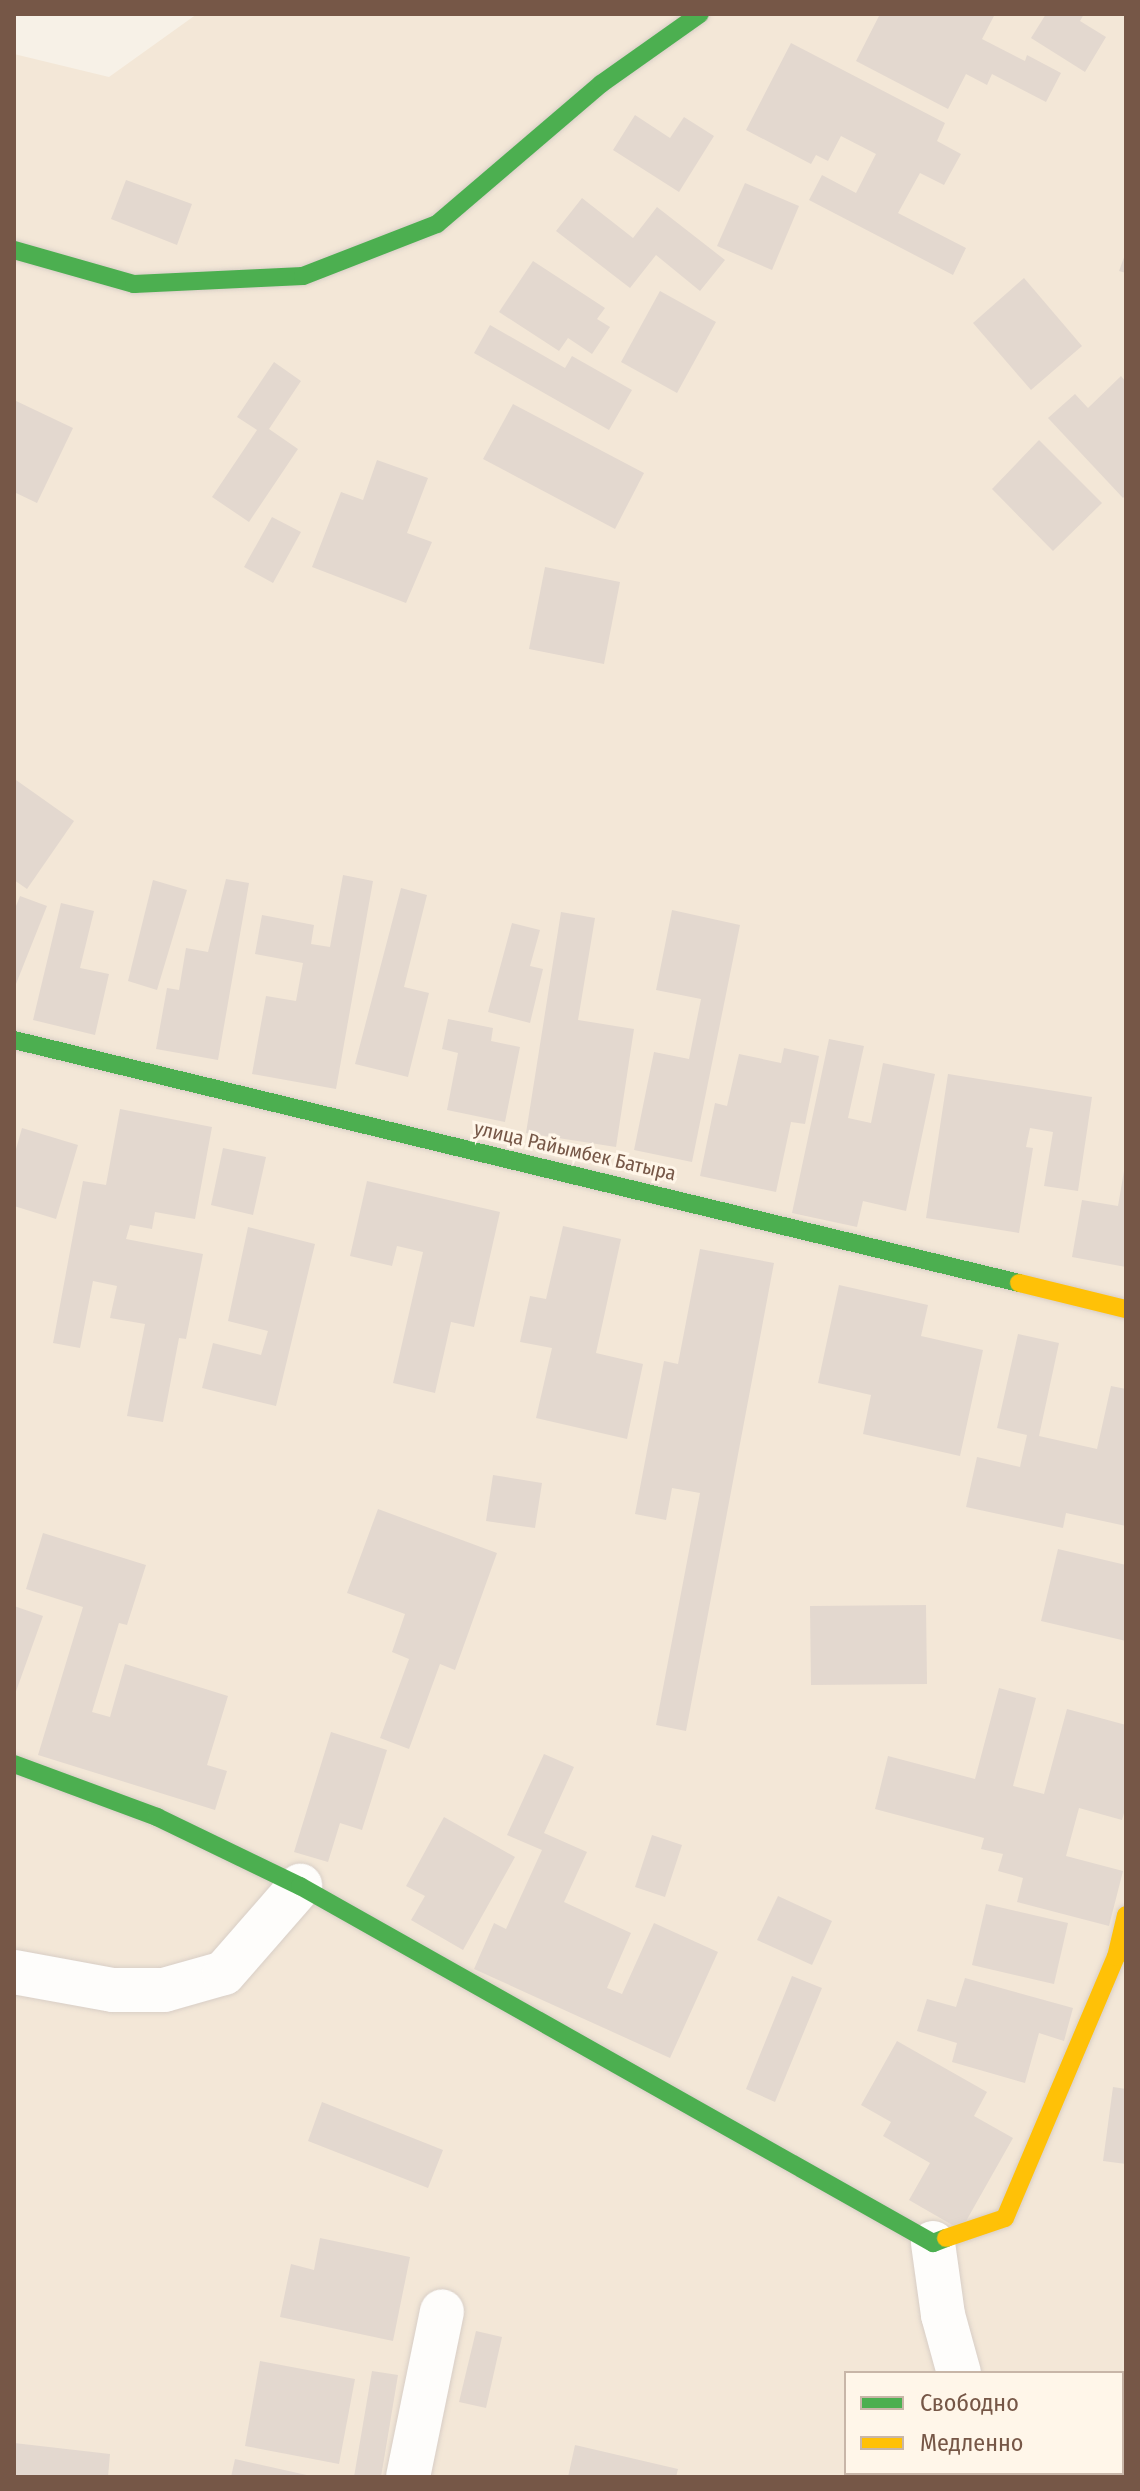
<!DOCTYPE html>
<meta charset="utf-8">
<style>
body{margin:0}
#map{position:relative;width:1140px;height:2491px;overflow:hidden;background:#f7f1e7;font-family:"Fira Sans Condensed",sans-serif}
div>[style]{position:absolute}
.residential>*{inset:0;background:#f3e7d7}
.building>*{inset:0;background:#e3d8cf}
.roads{filter:drop-shadow(0 0 2px #d8cec6) drop-shadow(0 0 2px #d8cec6)}
.street>*{height:44px;margin:-22px;padding:0 22px;transform-origin:22px;border-radius:22px;background:#fefdfb}
.fast>*{height:18px;margin:-9px;padding:0 9px;transform-origin:9px;border-radius:9px;background:#4caf50}
.slow>*{height:18px;margin:-9px;padding:0 9px;transform-origin:9px;border-radius:9px;background:#ffc107}
span{translate:-50% -50%;white-space:nowrap;text-align:center;line-height:1.15;-webkit-text-stroke:6px #fff6e9;paint-order:stroke}
.street-label{font-size:20px;color:#765747}
.frame{position:absolute;inset:0;border:16px solid #765747;pointer-events:none}
.legend{position:absolute;left:844px;top:2371px;width:280px;height:104px;box-sizing:border-box;background:#fff6e9;border:2px solid #c8b6a8;margin:0;padding:10px 14px;list-style:none;font-size:24px;color:#765747}
.legend li{display:flex;align-items:center;gap:16px;height:40px}
.legend b{width:40px;border:2px solid #c8b6a8}
</style>
<div id="map">
<div class="residential">
<i style="clip-path:polygon(evenodd,197px 14px,1126px 14px,1126px 2477px,14px 2477px,14px 54px,109px 77px,197px 14px,846px 2373px,1122px 2373px,1122px 2473px,846px 2473px,846px 2373px)"></i>
</div>
<div class="building">
<i style="clip-path:polygon(880px 14px,995px 14px,982px 39px,1025px 61px,1027px 55px,1061px 73px,1046px 102px,992px 74px,987px 85px,966px 74px,948px 109px,856px 61px)"></i>
<i style="clip-path:polygon(1046px 14px,1084px 14px,1080px 21px,1106px 37px,1085px 72px,1031px 38px)"></i>
<i style="clip-path:polygon(791px 43px,945px 123px,937px 141px,961px 154px,944px 185px,920px 173px,898px 213px,966px 248px,953px 275px,809px 200px,822px 175px,856px 193px,876px 154px,841px 136px,828px 161px,816px 155px,811px 164px,746px 130px)"></i>
<i style="clip-path:polygon(635px 115px,670px 138px,684px 117px,714px 136px,679px 192px,613px 150px)"></i>
<i style="clip-path:polygon(126px 180px,192px 204px,177px 245px,111px 219px)"></i>
<i style="clip-path:polygon(745px 183px,799px 206px,772px 270px,717px 246px)"></i>
<i style="clip-path:polygon(582px 198px,633px 238px,657px 207px,725px 260px,700px 291px,656px 255px,630px 288px,556px 231px)"></i>
<i style="clip-path:polygon(1126px 252px,1126px 273px,1119px 271px)"></i>
<i style="clip-path:polygon(533px 261px,605px 308px,597px 319px,610px 327px,592px 354px,568px 338px,559px 351px,499px 312px)"></i>
<i style="clip-path:polygon(1024px 278px,1082px 346px,1031px 390px,973px 323px)"></i>
<i style="clip-path:polygon(660px 291px,716px 322px,677px 393px,621px 362px)"></i>
<i style="clip-path:polygon(490px 325px,565px 368px,572px 356px,632px 390px,609px 430px,474px 353px)"></i>
<i style="clip-path:polygon(274px 362px,301px 381px,269px 429px,298px 449px,249px 522px,212px 497px,257px 430px,237px 417px)"></i>
<i style="clip-path:polygon(1121px 376px,1126px 382px,1126px 495px,1123px 498px,1048px 418px,1075px 394px,1088px 408px)"></i>
<i style="clip-path:polygon(14px 400px,73px 428px,37px 503px,14px 492px)"></i>
<i style="clip-path:polygon(513px 404px,644px 473px,615px 529px,483px 459px)"></i>
<i style="clip-path:polygon(1039px 440px,1102px 503px,1053px 551px,992px 489px)"></i>
<i style="clip-path:polygon(377px 460px,428px 478px,407px 533px,432px 542px,406px 603px,312px 567px,341px 492px,363px 500px)"></i>
<i style="clip-path:polygon(272px 517px,301px 532px,273px 583px,244px 567px)"></i>
<i style="clip-path:polygon(545px 567px,620px 582px,604px 664px,529px 649px)"></i>
<i style="clip-path:polygon(16px 780px,74px 821px,27px 889px,14px 880px)"></i>
<i style="clip-path:polygon(343px 875px,373px 881px,336px 1089px,252px 1074px,266px 996px,296px 1001px,303px 963px,255px 954px,262px 915px,314px 925px,311px 944px,330px 947px)"></i>
<i style="clip-path:polygon(226px 879px,249px 883px,218px 1060px,156px 1049px,167px 988px,179px 990px,186px 948px,208px 952px)"></i>
<i style="clip-path:polygon(153px 880px,187px 890px,157px 990px,128px 981px)"></i>
<i style="clip-path:polygon(401px 888px,427px 895px,404px 987px,429px 993px,408px 1077px,355px 1064px)"></i>
<i style="clip-path:polygon(20px 896px,47px 906px,14px 989px,14px 911px)"></i>
<i style="clip-path:polygon(61px 903px,94px 911px,80px 968px,109px 974px,95px 1035px,33px 1020px)"></i>
<i style="clip-path:polygon(672px 910px,740px 925px,692px 1162px,634px 1150px,654px 1052px,689px 1059px,701px 999px,656px 990px)"></i>
<i style="clip-path:polygon(561px 912px,595px 918px,578px 1020px,634px 1029px,616px 1147px,526px 1133px)"></i>
<i style="clip-path:polygon(512px 923px,540px 930px,530px 966px,543px 969px,530px 1023px,488px 1012px)"></i>
<i style="clip-path:polygon(448px 1019px,493px 1028px,491px 1041px,520px 1047px,505px 1122px,447px 1110px,458px 1053px,442px 1049px)"></i>
<i style="clip-path:polygon(829px 1039px,864px 1046px,848px 1118px,871px 1123px,883px 1063px,935px 1074px,906px 1211px,863px 1201px,857px 1227px,792px 1213px)"></i>
<i style="clip-path:polygon(784px 1048px,819px 1056px,805px 1124px,791px 1122px,776px 1192px,700px 1176px,715px 1103px,727px 1106px,739px 1054px,781px 1063px)"></i>
<i style="clip-path:polygon(948px 1074px,1092px 1097px,1078px 1191px,1044px 1186px,1053px 1132px,1030px 1128px,1026px 1147px,1033px 1148px,1019px 1233px,926px 1218px)"></i>
<i style="clip-path:polygon(120px 1109px,212px 1127px,195px 1219px,155px 1212px,152px 1229px,130px 1225px,126px 1239px,203px 1254px,186px 1339px,179px 1338px,163px 1422px,127px 1416px,145px 1324px,110px 1318px,117px 1286px,93px 1281px,80px 1348px,53px 1343px,83px 1181px,106px 1185px)"></i>
<i style="clip-path:polygon(22px 1128px,78px 1145px,56px 1219px,14px 1206px,14px 1156px)"></i>
<i style="clip-path:polygon(223px 1148px,266px 1157px,253px 1215px,211px 1205px)"></i>
<i style="clip-path:polygon(1124px 1171px,1126px 1267px,1072px 1257px,1082px 1200px,1118px 1206px)"></i>
<i style="clip-path:polygon(367px 1181px,500px 1212px,474px 1327px,451px 1322px,435px 1393px,393px 1383px,423px 1252px,397px 1246px,392px 1266px,350px 1256px)"></i>
<i style="clip-path:polygon(563px 1226px,621px 1239px,596px 1353px,643px 1364px,627px 1439px,536px 1418px,552px 1348px,520px 1342px,530px 1296px,546px 1299px)"></i>
<i style="clip-path:polygon(248px 1227px,315px 1244px,276px 1406px,202px 1388px,213px 1343px,261px 1355px,268px 1331px,228px 1321px)"></i>
<i style="clip-path:polygon(700px 1249px,774px 1263px,686px 1731px,656px 1725px,700px 1493px,672px 1488px,666px 1520px,635px 1514px,664px 1361px,678px 1364px)"></i>
<i style="clip-path:polygon(839px 1285px,928px 1305px,921px 1336px,983px 1350px,960px 1456px,863px 1434px,871px 1395px,818px 1383px)"></i>
<i style="clip-path:polygon(1018px 1334px,1059px 1343px,1039px 1436px,1097px 1449px,1111px 1386px,1126px 1389px,1126px 1526px,1066px 1513px,1063px 1528px,966px 1507px,977px 1457px,1020px 1467px,1027px 1435px,997px 1428px)"></i>
<i style="clip-path:polygon(493px 1475px,542px 1483px,535px 1528px,486px 1521px)"></i>
<i style="clip-path:polygon(378px 1509px,497px 1553px,455px 1670px,440px 1664px,409px 1749px,380px 1738px,409px 1659px,392px 1652px,405px 1614px,347px 1593px)"></i>
<i style="clip-path:polygon(43px 1533px,146px 1565px,127px 1625px,119px 1623px,92px 1712px,110px 1717px,125px 1664px,228px 1696px,207px 1765px,227px 1771px,215px 1810px,38px 1755px,83px 1607px,26px 1589px)"></i>
<i style="clip-path:polygon(1058px 1549px,1126px 1565px,1126px 1641px,1041px 1621px)"></i>
<i style="clip-path:polygon(926px 1605px,927px 1684px,811px 1685px,810px 1606px)"></i>
<i style="clip-path:polygon(14px 1606px,43px 1616px,14px 1697px)"></i>
<i style="clip-path:polygon(999px 1688px,1036px 1698px,1013px 1786px,1044px 1794px,1067px 1709px,1126px 1725px,1126px 1806px,1122px 1820px,1079px 1808px,1066px 1856px,1123px 1871px,1109px 1926px,1017px 1902px,1023px 1878px,998px 1871px,1003px 1854px,981px 1849px,984px 1838px,875px 1809px,888px 1756px,975px 1779px)"></i>
<i style="clip-path:polygon(331px 1732px,387px 1750px,362px 1830px,340px 1823px,328px 1862px,294px 1852px)"></i>
<i style="clip-path:polygon(544px 1754px,574px 1767px,544px 1833px,587px 1852px,564px 1902px,631px 1933px,607px 1988px,622px 1994px,654px 1923px,718px 1952px,670px 2058px,474px 1969px,494px 1923px,506px 1929px,542px 1850px,507px 1835px)"></i>
<i style="clip-path:polygon(444px 1817px,515px 1857px,463px 1950px,411px 1920px,425px 1896px,406px 1886px)"></i>
<i style="clip-path:polygon(652px 1835px,682px 1845px,665px 1897px,635px 1887px)"></i>
<i style="clip-path:polygon(778px 1896px,832px 1921px,812px 1965px,757px 1940px)"></i>
<i style="clip-path:polygon(986px 1904px,1068px 1923px,1054px 1984px,972px 1965px)"></i>
<i style="clip-path:polygon(792px 1976px,822px 1988px,775px 2102px,746px 2089px)"></i>
<i style="clip-path:polygon(965px 1978px,1073px 2008px,1064px 2041px,1039px 2033px,1025px 2083px,952px 2062px,957px 2043px,917px 2031px,927px 1999px,956px 2007px)"></i>
<i style="clip-path:polygon(897px 2041px,987px 2092px,974px 2116px,1013px 2138px,961px 2230px,909px 2200px,930px 2163px,883px 2136px,891px 2122px,861px 2105px)"></i>
<i style="clip-path:polygon(1113px 2087px,1126px 2089px,1126px 2164px,1103px 2161px)"></i>
<i style="clip-path:polygon(322px 2102px,443px 2150px,428px 2188px,308px 2141px)"></i>
<i style="clip-path:polygon(320px 2238px,410px 2257px,393px 2341px,280px 2317px,291px 2264px,314px 2270px)"></i>
<i style="clip-path:polygon(476px 2331px,502px 2337px,486px 2408px,459px 2402px)"></i>
<i style="clip-path:polygon(260px 2361px,355px 2379px,339px 2464px,245px 2446px)"></i>
<i style="clip-path:polygon(372px 2371px,398px 2375px,381px 2477px,354px 2477px)"></i>
<i style="clip-path:polygon(14px 2443px,110px 2454px,108px 2477px,14px 2477px)"></i>
<i style="clip-path:polygon(575px 2445px,678px 2469px,676px 2477px,568px 2477px)"></i>
<i style="clip-path:polygon(235px 2459px,311px 2476px,311px 2477px,231px 2477px)"></i>
</div>
<div class="roads">
<div class="street">
<i style="left:14px;top:1972px;width:101px;rotate:10.3deg"></i>
<i style="left:113px;top:1990px;width:51px"></i>
<i style="left:164px;top:1990px;width:62px;rotate:-15.8deg"></i>
<i style="left:224px;top:1973px;width:116px;rotate:-48.9deg"></i>
<i style="left:933px;top:2243px;width:73px;rotate:82.1deg"></i>
<i style="left:943px;top:2315px;width:60px;rotate:74.6deg"></i>
<i style="left:1028px;top:2473px;width:6px;rotate:39deg"></i>
<i style="left:408px;top:2477px;width:169px;rotate:-78.4deg"></i>
</div>
<div class="fast">
<i style="left:14px;top:250px;width:125px;rotate:15.8deg"></i>
<i style="left:134px;top:284px;width:169px;rotate:-2.7deg"></i>
<i style="left:303px;top:276px;width:144px;rotate:-21.2deg"></i>
<i style="left:437px;top:224px;width:216px;rotate:-40.5deg"></i>
<i style="left:601px;top:84px;width:121px;rotate:-35.3deg"></i>
<i style="left:14px;top:1040px;width:1034px;rotate:13.59deg"></i>
<i style="left:14px;top:1764px;width:153px;rotate:20.3deg"></i>
<i style="left:157px;top:1817px;width:159px;rotate:25.8deg"></i>
<i style="left:300px;top:1886px;width:727px;rotate:29.42deg"></i>
<i style="left:933px;top:2243px;width:14px;rotate:-21deg"></i>
</div>
<div class="slow">
<i style="left:1019px;top:1283px;width:110px;rotate:13.7deg"></i>
<i style="left:946px;top:2238px;width:62px;rotate:-18.7deg"></i>
<i style="left:1005px;top:2218px;width:284px;rotate:-67deg"></i>
<i style="left:1116px;top:1957px;width:43px;rotate:-76.6deg"></i>
</div>
</div>
<div class="street-label">
<span style="left:575px;top:1151px;rotate:13deg">улица Райымбек Батыра</span>
</div>
<div class="frame"></div>
<ul class="legend">
<li><b style="height:10px;background:#4caf50"></b>Свободно</li>
<li><b style="height:10px;background:#ffc107"></b>Медленно</li>
</ul>
</div>
